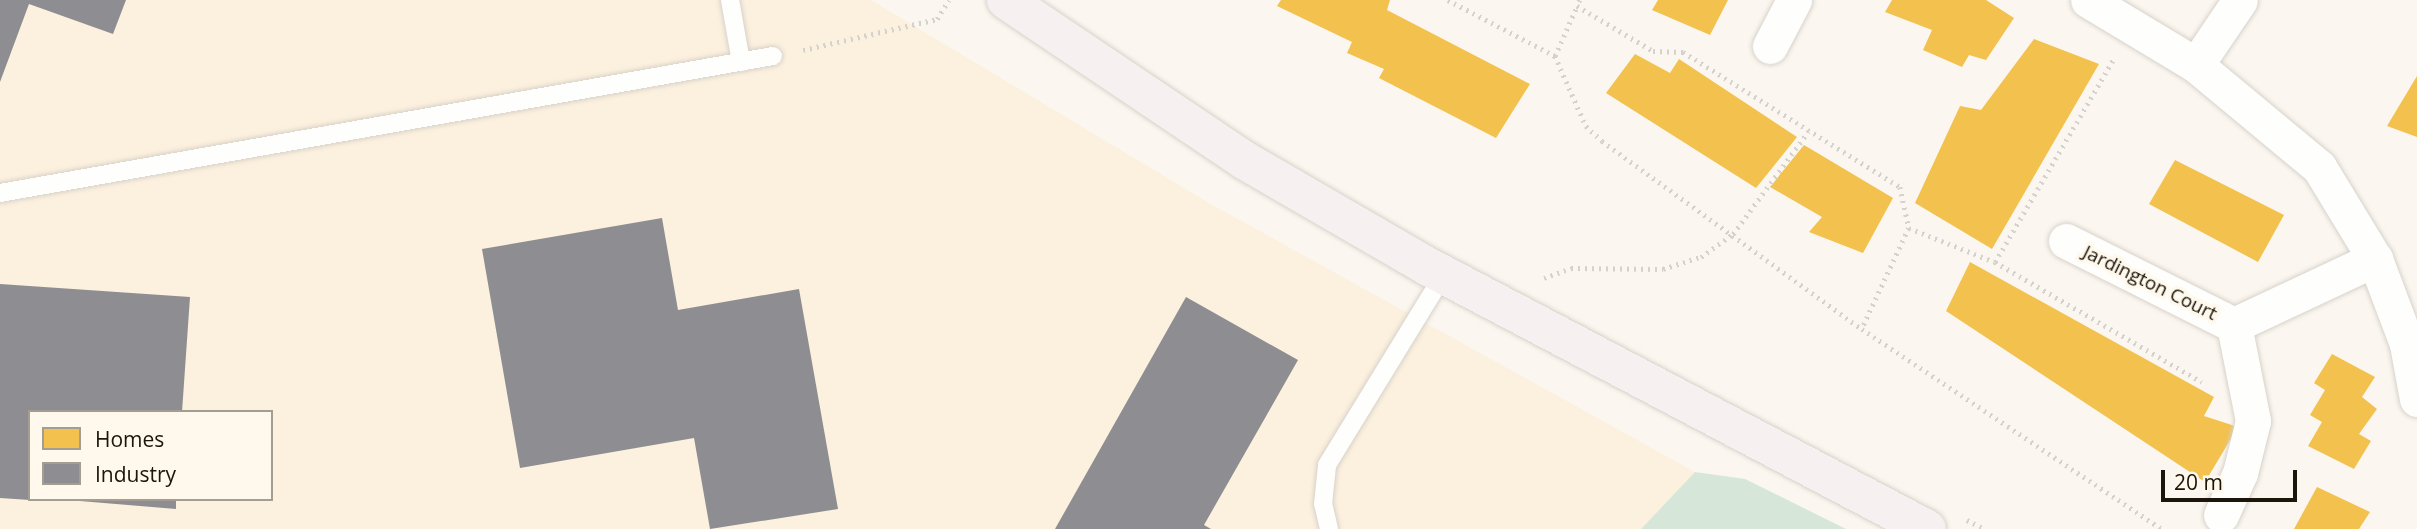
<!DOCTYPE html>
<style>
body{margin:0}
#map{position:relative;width:2417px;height:529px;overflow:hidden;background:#fbf7f0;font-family:"Open Sans",sans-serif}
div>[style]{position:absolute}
.built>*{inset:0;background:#fcf0de}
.green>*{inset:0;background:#d6e6d9}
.homes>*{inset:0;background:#f2c14e}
.industry>*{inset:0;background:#8d8d92}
.path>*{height:4.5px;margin-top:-2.25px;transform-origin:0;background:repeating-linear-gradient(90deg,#d3d2cf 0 2px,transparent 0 7px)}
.roads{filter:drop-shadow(0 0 2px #d7d2ca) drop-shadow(0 0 2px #d7d2ca)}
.service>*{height:18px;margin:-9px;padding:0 9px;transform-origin:9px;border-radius:9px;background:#fefefd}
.minor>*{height:35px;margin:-17.5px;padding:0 17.5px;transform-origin:17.5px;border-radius:17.5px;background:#fefefd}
.trunk>*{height:38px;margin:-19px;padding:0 19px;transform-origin:19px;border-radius:19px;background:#f6f1f0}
span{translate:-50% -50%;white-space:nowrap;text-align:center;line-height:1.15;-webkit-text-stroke:7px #fff8ec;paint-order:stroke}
.street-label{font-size:19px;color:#1b150a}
.legend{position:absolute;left:28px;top:410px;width:245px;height:91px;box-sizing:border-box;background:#fff8ec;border:2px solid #a49d92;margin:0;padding:9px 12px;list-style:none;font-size:21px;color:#1b150a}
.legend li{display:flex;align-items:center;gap:14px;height:35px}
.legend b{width:35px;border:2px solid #a49d92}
.scale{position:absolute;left:2161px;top:470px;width:136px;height:32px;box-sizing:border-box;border:4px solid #1b150a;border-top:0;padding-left:9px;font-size:21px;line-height:24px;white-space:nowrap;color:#1b150a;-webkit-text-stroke:5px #fff8ec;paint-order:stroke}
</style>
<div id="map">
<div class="built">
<i style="clip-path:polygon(evenodd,0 0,871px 0,1209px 203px,1695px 472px,1641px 529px,0 529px,0 0,30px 412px,271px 412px,271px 499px,30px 499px,30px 412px)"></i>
</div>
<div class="green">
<i style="clip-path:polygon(1695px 472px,1745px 479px,1846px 529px,1641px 529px)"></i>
</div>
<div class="homes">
<i style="clip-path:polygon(1281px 0,1390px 0,1387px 10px,1530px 84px,1496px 138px,1379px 78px,1384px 69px,1347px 53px,1352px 42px,1277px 6px)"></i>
<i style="clip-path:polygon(1658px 0,1728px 0,1710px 35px,1652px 10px)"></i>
<i style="clip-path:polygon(1892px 0,1986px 0,2014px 18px,1986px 60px,1969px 55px,1962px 67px,1923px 50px,1932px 30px,1885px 12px)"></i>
<i style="clip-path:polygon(2034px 39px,2099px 64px,1992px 249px,1915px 203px,1960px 106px,1981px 110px)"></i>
<i style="clip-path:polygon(1635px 54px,1670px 73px,1679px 59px,1797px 137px,1756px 188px,1606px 93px)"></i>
<i style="clip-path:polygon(2417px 76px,2417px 137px,2387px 126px)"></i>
<i style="clip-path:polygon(1804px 145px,1893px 198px,1863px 253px,1809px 232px,1822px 217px,1770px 187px)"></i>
<i style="clip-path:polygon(2175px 160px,2284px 215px,2258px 262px,2149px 204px)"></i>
<i style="clip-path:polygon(1970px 262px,2214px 397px,2204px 416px,2238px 427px,2205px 482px,1946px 311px)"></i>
<i style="clip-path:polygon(2332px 354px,2375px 377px,2362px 397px,2377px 409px,2359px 434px,2371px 441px,2354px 469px,2308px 446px,2322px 422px,2310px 415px,2325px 390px,2314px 383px)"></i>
<i style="clip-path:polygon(2317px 487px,2370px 512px,2359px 529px,2294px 529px)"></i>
</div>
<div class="industry">
<i style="clip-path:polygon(0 0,126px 0,113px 34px,29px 4px,0 82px)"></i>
<i style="clip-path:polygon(662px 218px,678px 310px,799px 289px,838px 509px,710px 529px,694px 438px,520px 468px,482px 249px)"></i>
<i style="clip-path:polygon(0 284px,190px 297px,182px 412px,30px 412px,30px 500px,0 498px)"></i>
<i style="clip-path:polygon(1186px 297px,1298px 360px,1204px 525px,1211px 529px,1055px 529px)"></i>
<i style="clip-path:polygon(56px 499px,176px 499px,176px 509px)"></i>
</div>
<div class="path">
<i style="left:1448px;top:0;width:121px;rotate:27.6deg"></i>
<i style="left:1555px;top:56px;width:77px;rotate:66.1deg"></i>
<i style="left:1586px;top:126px;width:22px;rotate:43deg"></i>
<i style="left:1602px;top:141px;width:321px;rotate:35.9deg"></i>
<i style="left:1862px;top:329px;width:361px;rotate:33.7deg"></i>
<i style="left:1580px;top:0;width:7px;rotate:117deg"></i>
<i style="left:1577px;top:6px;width:88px;rotate:30.6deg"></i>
<i style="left:1653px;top:51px;width:30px;rotate:2deg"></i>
<i style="left:1683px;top:52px;width:256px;rotate:31.9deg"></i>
<i style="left:1900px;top:187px;width:42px;rotate:77.6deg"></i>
<i style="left:1909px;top:228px;width:111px;rotate:115deg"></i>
<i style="left:803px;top:50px;width:138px;rotate:-13deg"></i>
<i style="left:937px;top:19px;width:22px;rotate:-58deg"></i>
<i style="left:1555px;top:56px;width:55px;rotate:-66.3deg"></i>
<i style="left:1909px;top:228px;width:92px;rotate:21.6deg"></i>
<i style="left:1995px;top:262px;width:239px;rotate:30.1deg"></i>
<i style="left:1995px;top:262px;width:234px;rotate:-59.7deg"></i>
<i style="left:1544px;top:278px;width:29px;rotate:-20deg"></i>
<i style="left:1571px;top:268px;width:92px;rotate:0.6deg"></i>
<i style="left:1663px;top:269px;width:40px;rotate:-18deg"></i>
<i style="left:1701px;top:257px;width:39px;rotate:-36deg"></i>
<i style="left:1733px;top:234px;width:127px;rotate:-53.7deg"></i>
<i style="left:1967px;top:520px;width:20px;rotate:27deg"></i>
</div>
<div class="roads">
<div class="service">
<i style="left:730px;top:0;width:63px;rotate:79.9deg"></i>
<i style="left:0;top:193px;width:785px;rotate:-10.05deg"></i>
<i style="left:1329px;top:529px;width:26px;rotate:-103deg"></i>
<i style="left:1323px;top:504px;width:39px;rotate:-84deg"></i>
<i style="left:1327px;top:465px;width:224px;rotate:-58.5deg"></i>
</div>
<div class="minor">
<i style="left:2088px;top:0;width:126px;rotate:31deg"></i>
<i style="left:2196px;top:65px;width:160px;rotate:39.7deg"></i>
<i style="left:2319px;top:167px;width:108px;rotate:58.7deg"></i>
<i style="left:2375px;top:259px;width:91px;rotate:69.4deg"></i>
<i style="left:2407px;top:344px;width:56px;rotate:79.7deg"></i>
<i style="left:1770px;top:46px;width:52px;rotate:-62.4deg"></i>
<i style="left:2196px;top:65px;width:78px;rotate:-55.9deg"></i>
<i style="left:2066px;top:241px;width:188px;rotate:26.6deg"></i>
<i style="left:2234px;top:325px;width:98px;rotate:78.8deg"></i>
<i style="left:2253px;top:421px;width:54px;rotate:104deg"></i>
<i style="left:2240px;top:473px;width:46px;rotate:114.3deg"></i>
<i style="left:2234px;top:325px;width:156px;rotate:-25.1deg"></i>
</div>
<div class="trunk">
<i style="left:1006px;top:0;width:287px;rotate:33.9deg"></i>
<i style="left:1244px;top:160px;width:209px;rotate:30.1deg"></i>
<i style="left:1425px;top:265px;width:567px;rotate:27.74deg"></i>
</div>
</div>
<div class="street-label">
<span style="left:2150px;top:283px;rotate:26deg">Jardington Court</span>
</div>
<ul class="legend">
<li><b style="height:19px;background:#f2c14e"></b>Homes</li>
<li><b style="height:19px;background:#8d8d92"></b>Industry</li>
</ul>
<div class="scale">20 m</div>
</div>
